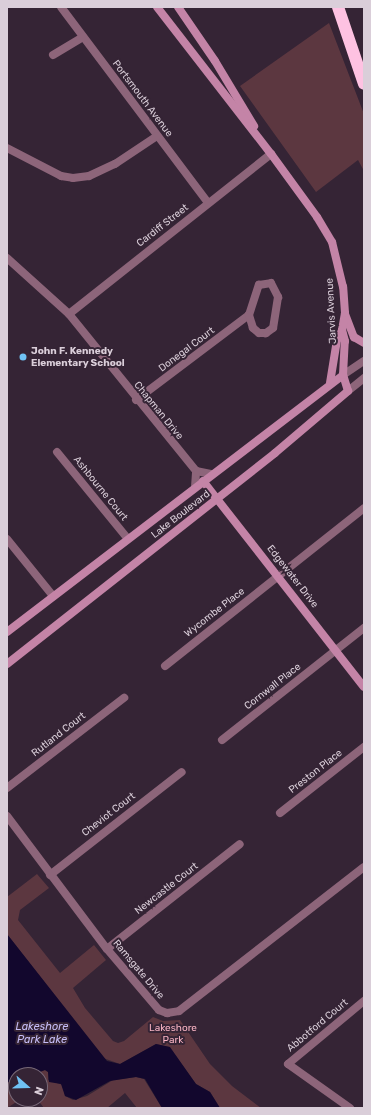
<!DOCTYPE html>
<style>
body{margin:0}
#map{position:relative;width:371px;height:1115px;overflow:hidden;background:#352435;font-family:Rubik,sans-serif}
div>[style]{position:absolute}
.green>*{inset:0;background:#5c3740}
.water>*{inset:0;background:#12072d}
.street>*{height:8px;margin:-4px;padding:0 4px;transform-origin:4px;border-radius:4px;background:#8d657a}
.secondary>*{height:8px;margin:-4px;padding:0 4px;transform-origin:4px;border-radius:4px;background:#c484a7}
.highway>*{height:12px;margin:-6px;padding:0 6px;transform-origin:6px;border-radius:6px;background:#fec2e2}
.dots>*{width:11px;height:11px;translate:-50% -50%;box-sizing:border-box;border:2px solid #352435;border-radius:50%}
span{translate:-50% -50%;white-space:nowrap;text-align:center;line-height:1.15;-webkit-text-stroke:4px #352435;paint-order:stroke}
.street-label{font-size:10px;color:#daced9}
.poi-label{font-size:10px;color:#daced9;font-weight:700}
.left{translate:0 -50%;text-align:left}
.park-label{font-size:10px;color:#f7b2c2}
.water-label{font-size:11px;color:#c6bdf7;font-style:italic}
.frame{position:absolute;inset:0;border:8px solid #daced9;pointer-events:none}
.north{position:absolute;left:8px;top:1067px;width:40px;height:40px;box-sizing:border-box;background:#352435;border:1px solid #776877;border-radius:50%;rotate:110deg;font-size:11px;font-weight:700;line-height:16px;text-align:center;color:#daced9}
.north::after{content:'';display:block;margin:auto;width:14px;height:18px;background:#70c2f4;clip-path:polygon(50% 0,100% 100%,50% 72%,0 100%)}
</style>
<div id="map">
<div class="green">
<i style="clip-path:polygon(329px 23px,364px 114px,364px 171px,358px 160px,316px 192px,240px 86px)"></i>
<i style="clip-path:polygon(37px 874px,49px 888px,20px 910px,18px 920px,60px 973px,94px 945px,106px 960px,73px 988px,85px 1008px,113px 1041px,118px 1043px,124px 1041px,153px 1017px,163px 1021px,180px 1020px,210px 1064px,232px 1086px,261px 1108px,220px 1108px,210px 1092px,196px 1084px,169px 1047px,156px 1044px,120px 1064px,103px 1058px,7px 934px,7px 897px)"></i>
<i style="clip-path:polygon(45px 1070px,48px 1072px,48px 1080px,63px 1085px,65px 1096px,73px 1100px,87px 1096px,113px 1080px,136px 1077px,144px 1079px,162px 1108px,137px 1108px,125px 1093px,107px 1108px,44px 1108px,37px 1099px,40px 1099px,40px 1075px,27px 1075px)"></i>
<i style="clip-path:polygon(16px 1078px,16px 1099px,21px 1099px,7px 1108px,7px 1083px)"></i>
</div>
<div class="water">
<i style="clip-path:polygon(7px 934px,107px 1061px,120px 1064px,156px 1044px,170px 1047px,196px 1084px,210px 1092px,220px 1108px,162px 1108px,145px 1079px,136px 1077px,110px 1081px,76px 1100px,65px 1096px,61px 1084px,49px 1082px,48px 1072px,45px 1070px,35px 1074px,16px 1075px,16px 1078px,7px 1083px)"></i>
</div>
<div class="street">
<i style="left:61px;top:7px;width:245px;rotate:53.1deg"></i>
<i style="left:53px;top:55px;width:35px;rotate:-31deg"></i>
<i style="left:7px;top:148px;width:61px;rotate:27.4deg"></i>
<i style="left:61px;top:176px;width:12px;rotate:9deg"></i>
<i style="left:73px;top:178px;width:16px;rotate:-7deg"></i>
<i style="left:89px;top:176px;width:29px;rotate:-25deg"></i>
<i style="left:115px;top:164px;width:50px;rotate:-33.7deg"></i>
<i style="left:7px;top:258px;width:84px;rotate:42.1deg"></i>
<i style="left:69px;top:314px;width:202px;rotate:51deg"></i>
<i style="left:196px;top:471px;width:15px;rotate:11deg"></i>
<i style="left:69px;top:314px;width:258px;rotate:-38.4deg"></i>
<i style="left:343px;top:375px;width:25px;rotate:-34deg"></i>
<i style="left:348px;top:391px;width:21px;rotate:-39deg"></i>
<i style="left:136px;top:400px;width:141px;rotate:-37deg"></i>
<i style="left:249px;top:315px;width:32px;rotate:-72deg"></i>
<i style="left:259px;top:285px;width:12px;rotate:-9deg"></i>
<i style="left:271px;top:283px;width:16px;rotate:63deg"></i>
<i style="left:278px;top:297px;width:31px;rotate:99deg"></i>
<i style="left:273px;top:328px;width:9px;rotate:144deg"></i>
<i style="left:266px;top:333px;width:7px;rotate:180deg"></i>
<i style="left:259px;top:333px;width:8px;rotate:-140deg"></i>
<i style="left:253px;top:328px;width:14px;rotate:-107deg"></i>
<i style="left:57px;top:452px;width:112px;rotate:50.8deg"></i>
<i style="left:195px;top:487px;width:16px;rotate:-86deg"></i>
<i style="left:7px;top:539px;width:73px;rotate:51.1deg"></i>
<i style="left:165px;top:666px;width:254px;rotate:-38.4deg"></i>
<i style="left:222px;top:740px;width:181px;rotate:-38.3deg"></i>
<i style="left:7px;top:788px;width:148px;rotate:-37.6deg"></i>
<i style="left:280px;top:813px;width:107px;rotate:-38.2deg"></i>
<i style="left:7px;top:816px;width:166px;rotate:53.1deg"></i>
<i style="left:107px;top:949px;width:80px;rotate:49.6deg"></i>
<i style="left:159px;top:1010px;width:9px;rotate:21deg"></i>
<i style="left:167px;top:1013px;width:12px;rotate:-9deg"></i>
<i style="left:179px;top:1011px;width:234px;rotate:-37.9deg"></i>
<i style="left:50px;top:875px;width:167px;rotate:-38deg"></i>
<i style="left:107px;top:949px;width:169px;rotate:-38.3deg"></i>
<i style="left:350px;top:1108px;width:76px;rotate:-144.6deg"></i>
<i style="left:288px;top:1064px;width:99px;rotate:-39.7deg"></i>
</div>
<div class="secondary">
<i style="left:178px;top:7px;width:65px;rotate:55.6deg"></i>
<i style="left:215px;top:61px;width:76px;rotate:59deg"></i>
<i style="left:345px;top:314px;width:25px;rotate:69deg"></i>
<i style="left:354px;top:337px;width:12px;rotate:31deg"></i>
<i style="left:330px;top:383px;width:44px;rotate:-80.8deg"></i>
<i style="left:337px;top:340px;width:11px;rotate:-63deg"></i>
<i style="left:203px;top:481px;width:261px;rotate:52deg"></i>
<i style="left:7px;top:632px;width:423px;rotate:-37.4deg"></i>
<i style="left:7px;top:664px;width:341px;rotate:-38.2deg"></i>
<i style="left:275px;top:453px;width:96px;rotate:-40.3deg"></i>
<i style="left:348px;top:391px;width:17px;rotate:-107deg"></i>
<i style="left:343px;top:375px;width:34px;rotate:-87deg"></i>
<i style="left:345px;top:341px;width:11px;rotate:-105deg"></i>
<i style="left:342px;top:330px;width:17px;rotate:-80deg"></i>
<i style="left:345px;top:313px;width:26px;rotate:-94deg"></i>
<i style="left:343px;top:287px;width:46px;rotate:-103.7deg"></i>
<i style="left:332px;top:242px;width:29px;rotate:-121deg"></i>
<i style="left:317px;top:217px;width:78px;rotate:-126.1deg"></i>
<i style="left:271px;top:154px;width:186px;rotate:-127.8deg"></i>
</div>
<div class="highway">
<i style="left:338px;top:7px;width:81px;rotate:71.3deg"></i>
</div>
<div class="dots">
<i style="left:23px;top:357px;background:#70c2f4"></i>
</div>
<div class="street-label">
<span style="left:142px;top:99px;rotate:53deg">Portsmouth Avenue</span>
<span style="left:163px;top:226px;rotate:-38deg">Cardiff Street</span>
<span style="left:332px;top:311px;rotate:-93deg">Jarvis Avenue</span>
<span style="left:187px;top:350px;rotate:-37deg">Donegal Court</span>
<span style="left:158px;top:411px;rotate:51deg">Chapman Drive</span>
<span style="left:100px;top:489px;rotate:51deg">Ashbourne Court</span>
<span style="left:181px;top:515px;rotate:-38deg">Lake Boulevard</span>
<span style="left:292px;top:577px;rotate:52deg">Edgewater Drive</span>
<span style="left:215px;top:613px;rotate:-38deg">Wycombe Place</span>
<span style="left:273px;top:687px;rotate:-38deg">Cornwall Place</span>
<span style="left:59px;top:735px;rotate:-38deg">Rutland Court</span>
<span style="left:316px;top:772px;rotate:-38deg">Preston Place</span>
<span style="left:109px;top:815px;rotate:-38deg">Cheviot Court</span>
<span style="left:167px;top:889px;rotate:-38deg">Newcastle Court</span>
<span style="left:138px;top:970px;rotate:50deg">Ramsgate Drive</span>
<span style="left:318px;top:1026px;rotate:-40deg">Abbotford Court</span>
</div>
<div class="poi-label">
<span class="left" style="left:31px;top:357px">John F. Kennedy<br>Elementary School</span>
</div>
<div class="park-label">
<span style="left:173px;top:1034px">Lakeshore<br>Park</span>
</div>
<div class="water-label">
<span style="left:42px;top:1034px">Lakeshore<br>Park Lake</span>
</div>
<div class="frame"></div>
<div class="north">N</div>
</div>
